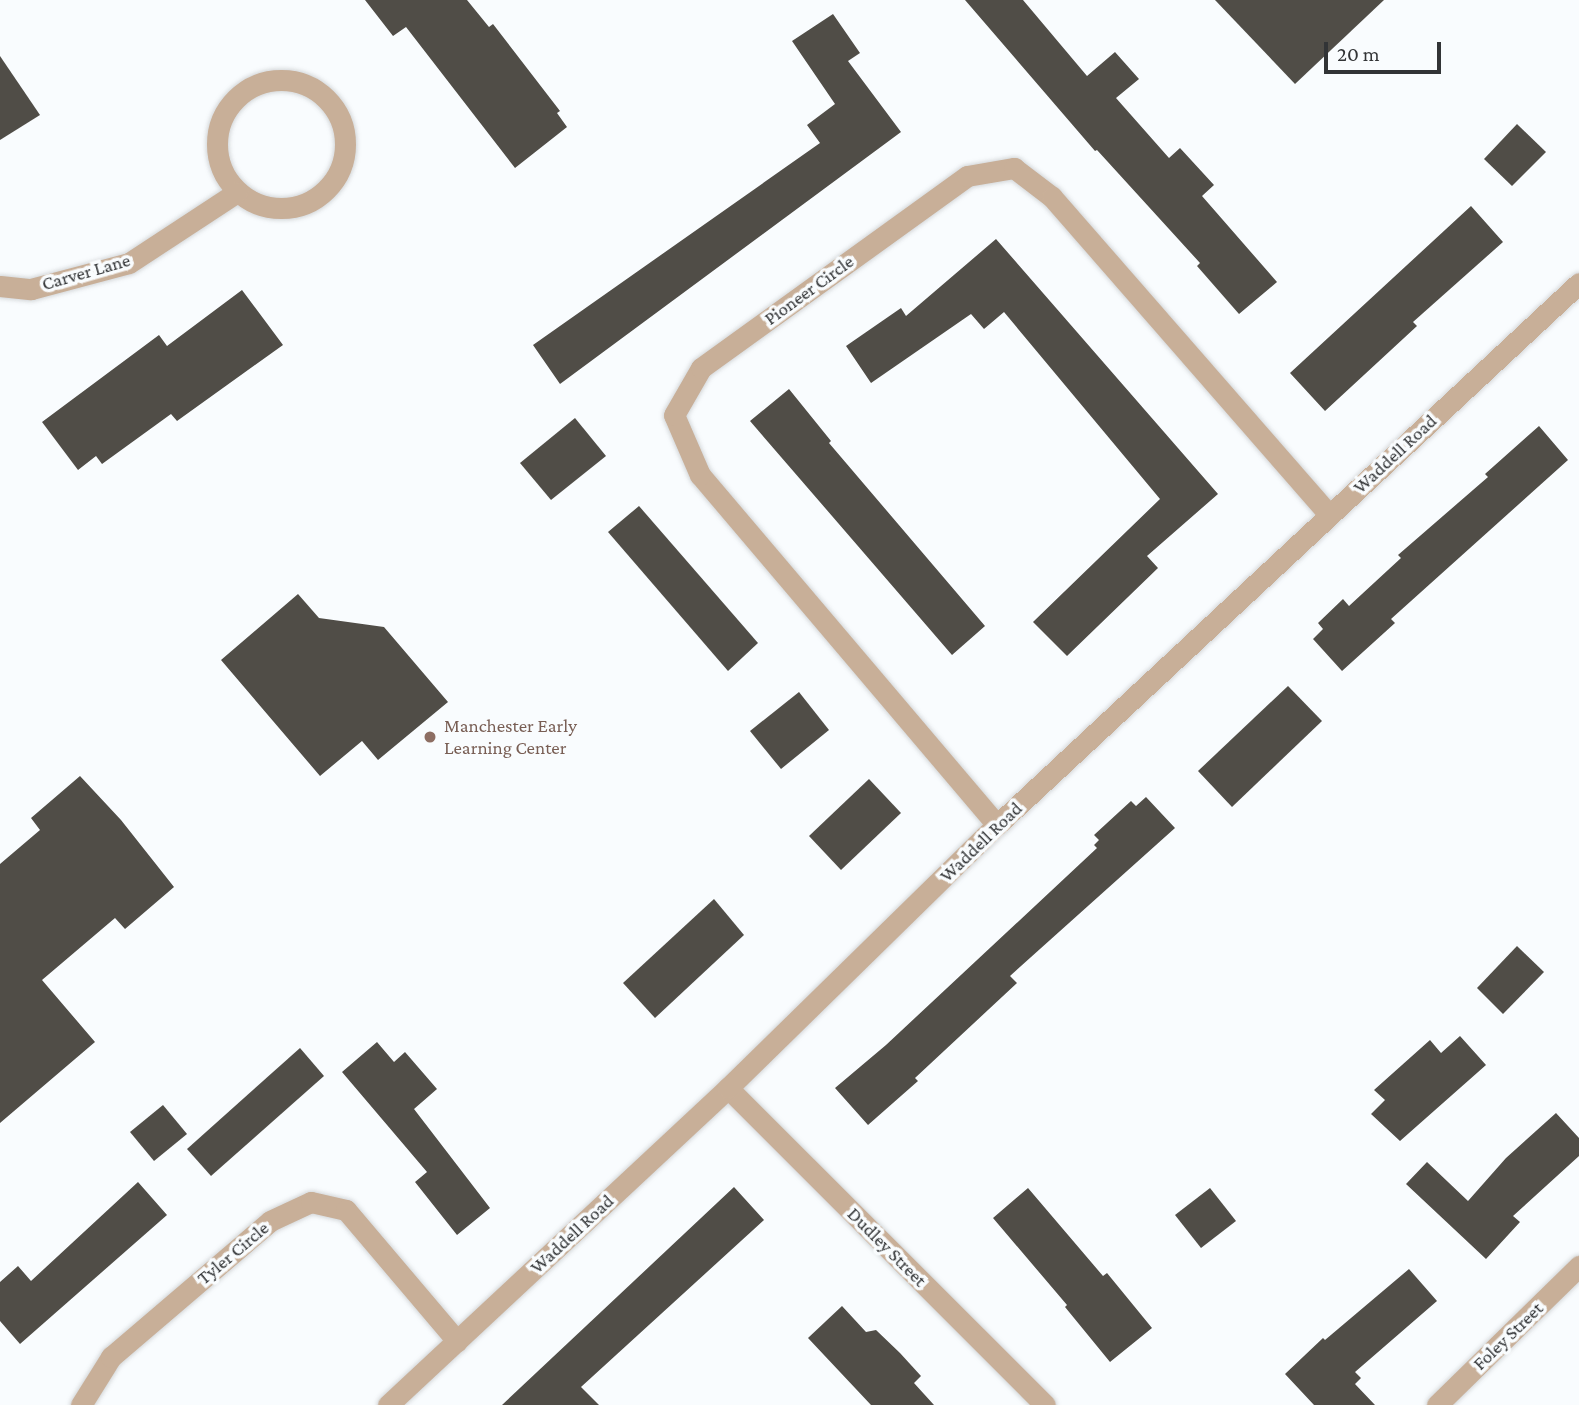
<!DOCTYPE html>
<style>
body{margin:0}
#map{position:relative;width:1579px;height:1405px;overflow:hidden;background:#f9fcfe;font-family:"Crimson Pro",serif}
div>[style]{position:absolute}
.building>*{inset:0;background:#504d47}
.roads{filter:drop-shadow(0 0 2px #d5d8da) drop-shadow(0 0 2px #d5d8da)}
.minor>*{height:21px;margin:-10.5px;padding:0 10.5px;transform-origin:10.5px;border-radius:10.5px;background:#c8af98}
.minor>.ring{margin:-10.5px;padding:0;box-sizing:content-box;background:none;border:21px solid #c8af98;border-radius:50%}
.dots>*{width:19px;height:19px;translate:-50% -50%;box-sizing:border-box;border:4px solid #f9fcfe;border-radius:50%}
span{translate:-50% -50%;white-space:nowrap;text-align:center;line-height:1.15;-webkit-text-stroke:7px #f9fcfe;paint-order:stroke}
.street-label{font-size:19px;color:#323436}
.education-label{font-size:19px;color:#785e54}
.left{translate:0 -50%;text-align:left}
.scale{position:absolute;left:1324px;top:42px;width:117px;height:32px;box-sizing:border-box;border:4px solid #323436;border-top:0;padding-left:9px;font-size:21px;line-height:24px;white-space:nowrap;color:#323436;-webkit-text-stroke:5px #f9fcfe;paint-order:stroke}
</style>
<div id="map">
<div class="building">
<i style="clip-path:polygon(365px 0,467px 0,489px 27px,493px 24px,560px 111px,557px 113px,567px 127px,515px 168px,406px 27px,393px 36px)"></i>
<i style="clip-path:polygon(965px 0,1023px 0,1087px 76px,1115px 52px,1139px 79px,1116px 98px,1169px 158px,1180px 148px,1214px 185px,1202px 196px,1277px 282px,1239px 314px,1197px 266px,1200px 263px,1097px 150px,1095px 151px)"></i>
<i style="clip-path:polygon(1215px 0,1384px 0,1295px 84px)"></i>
<i style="clip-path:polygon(833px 14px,860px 53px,848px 61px,901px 132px,560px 384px,533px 345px,820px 143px,807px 125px,835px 104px,792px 41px)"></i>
<i style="clip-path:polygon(0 56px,40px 115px,0 140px)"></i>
<i style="clip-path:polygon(1517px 124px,1546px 152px,1512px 186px,1484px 159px)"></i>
<i style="clip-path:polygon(1471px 206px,1503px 242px,1413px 322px,1417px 326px,1325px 411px,1290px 373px)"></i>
<i style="clip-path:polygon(996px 239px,1218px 494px,1147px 556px,1158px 568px,1067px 656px,1033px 622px,1160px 499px,1004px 312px,984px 329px,971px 314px,871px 383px,846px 346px,901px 308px,906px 316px)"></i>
<i style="clip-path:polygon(242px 290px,283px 345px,177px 421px,171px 414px,102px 464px,96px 456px,78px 470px,42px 422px,159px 335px,167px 346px)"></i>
<i style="clip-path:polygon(789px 389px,831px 441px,829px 443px,985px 626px,952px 655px,750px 421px)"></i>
<i style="clip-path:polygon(575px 418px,606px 456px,551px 500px,520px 463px)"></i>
<i style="clip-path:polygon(1539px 426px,1568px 460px,1391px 619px,1395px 623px,1342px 671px,1313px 639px,1323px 629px,1318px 623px,1343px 599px,1349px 606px,1401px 558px,1398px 555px,1488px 477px,1485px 474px)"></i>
<i style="clip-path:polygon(639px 506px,758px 643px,728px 671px,608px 532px)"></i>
<i style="clip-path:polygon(298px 594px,319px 618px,384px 627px,448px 702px,378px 760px,362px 741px,320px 776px,221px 660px)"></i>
<i style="clip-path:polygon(1288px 686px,1322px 721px,1232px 807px,1198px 771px)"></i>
<i style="clip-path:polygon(799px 692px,829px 730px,781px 769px,750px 731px)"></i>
<i style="clip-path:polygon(80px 776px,121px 820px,174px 887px,125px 929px,115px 918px,42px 980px,95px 1042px,0 1123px,0 864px,40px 830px,31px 818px)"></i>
<i style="clip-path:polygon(869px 779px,901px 813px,841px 870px,809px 836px)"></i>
<i style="clip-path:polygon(1146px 797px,1175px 828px,1010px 976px,1017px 983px,915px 1078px,918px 1081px,868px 1125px,835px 1088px,886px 1045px,1097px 848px,1094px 845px,1099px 840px,1094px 835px,1131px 801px,1136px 806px)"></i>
<i style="clip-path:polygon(714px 899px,744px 935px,655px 1018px,623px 983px)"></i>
<i style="clip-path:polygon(1517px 946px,1544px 972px,1503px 1014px,1477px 988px)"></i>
<i style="clip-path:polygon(1460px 1036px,1486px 1065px,1400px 1141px,1371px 1114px,1385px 1100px,1374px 1090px,1430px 1040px,1441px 1053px)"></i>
<i style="clip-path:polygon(377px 1042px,394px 1062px,405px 1052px,437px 1089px,414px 1109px,490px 1208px,457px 1235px,415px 1182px,427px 1172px,342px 1072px)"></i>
<i style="clip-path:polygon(300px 1048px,324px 1076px,211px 1176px,187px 1149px)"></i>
<i style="clip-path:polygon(163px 1105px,187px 1134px,154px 1161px,130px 1132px)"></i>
<i style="clip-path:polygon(1556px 1113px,1579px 1138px,1579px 1156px,1513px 1216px,1520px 1222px,1486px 1259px,1406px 1184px,1427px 1162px,1468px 1201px,1506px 1158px)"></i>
<i style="clip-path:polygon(138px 1182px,167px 1215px,20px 1344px,0 1321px,0 1282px,18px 1266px,31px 1281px)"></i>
<i style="clip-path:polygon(734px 1187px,764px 1220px,581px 1387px,599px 1405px,502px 1405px)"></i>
<i style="clip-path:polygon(1028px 1188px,1103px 1276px,1107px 1273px,1152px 1328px,1110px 1362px,1065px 1307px,1067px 1305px,993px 1218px)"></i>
<i style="clip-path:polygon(1210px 1188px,1236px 1221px,1201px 1248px,1175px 1215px)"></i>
<i style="clip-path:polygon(1409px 1269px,1437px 1301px,1355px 1372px,1361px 1378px,1355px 1384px,1375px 1405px,1314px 1405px,1285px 1374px,1323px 1338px,1325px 1340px)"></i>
<i style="clip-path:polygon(842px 1306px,866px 1332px,876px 1330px,900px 1353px,921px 1376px,914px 1383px,934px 1405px,871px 1405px,808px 1338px)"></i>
</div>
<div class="roads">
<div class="minor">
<i class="ring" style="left:217px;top:80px;width:107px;height:107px"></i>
<i style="left:0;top:286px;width:31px;rotate:6deg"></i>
<i style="left:31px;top:289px;width:101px;rotate:-14.9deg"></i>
<i style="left:129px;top:263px;width:129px;rotate:-33.3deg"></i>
<i style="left:997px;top:825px;width:459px;rotate:-130.3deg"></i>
<i style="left:700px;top:475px;width:65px;rotate:-113.4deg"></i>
<i style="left:674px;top:415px;width:54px;rotate:-60.1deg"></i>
<i style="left:701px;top:368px;width:328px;rotate:-35.8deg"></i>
<i style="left:967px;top:176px;width:48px;rotate:-9.7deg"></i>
<i style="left:1014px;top:168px;width:48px;rotate:37.3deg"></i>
<i style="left:1052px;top:197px;width:422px;rotate:48.9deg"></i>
<i style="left:728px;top:1088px;width:448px;rotate:45deg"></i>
<i style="left:81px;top:1405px;width:57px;rotate:-58deg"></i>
<i style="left:111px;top:1357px;width:209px;rotate:-40.5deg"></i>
<i style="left:270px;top:1221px;width:45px;rotate:-24.9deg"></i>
<i style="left:311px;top:1202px;width:36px;rotate:13deg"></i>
<i style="left:346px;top:1210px;width:172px;rotate:49.7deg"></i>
<i style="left:388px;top:1405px;width:465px;rotate:-43deg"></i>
<i style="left:728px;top:1088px;width:376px;rotate:-44.4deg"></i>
<i style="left:997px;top:825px;width:795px;rotate:-42.96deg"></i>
<i style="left:1437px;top:1405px;width:199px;rotate:-44.4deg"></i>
</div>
</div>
<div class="dots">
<i style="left:430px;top:737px;background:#8d6e63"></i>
</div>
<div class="street-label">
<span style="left:86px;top:272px;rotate:-16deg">Carver Lane</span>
<span style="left:809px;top:290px;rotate:-36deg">Pioneer Circle</span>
<span style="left:1395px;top:454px;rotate:-43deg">Waddell Road</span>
<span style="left:981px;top:842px;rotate:-44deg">Waddell Road</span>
<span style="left:572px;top:1234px;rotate:-43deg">Waddell Road</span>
<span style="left:887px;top:1247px;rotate:45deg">Dudley Street</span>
<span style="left:233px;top:1253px;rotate:-40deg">Tyler Circle</span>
<span style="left:1508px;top:1336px;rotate:-44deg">Foley Street</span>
</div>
<div class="education-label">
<span class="left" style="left:444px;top:737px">Manchester Early<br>Learning Center</span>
</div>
<div class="scale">20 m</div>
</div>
